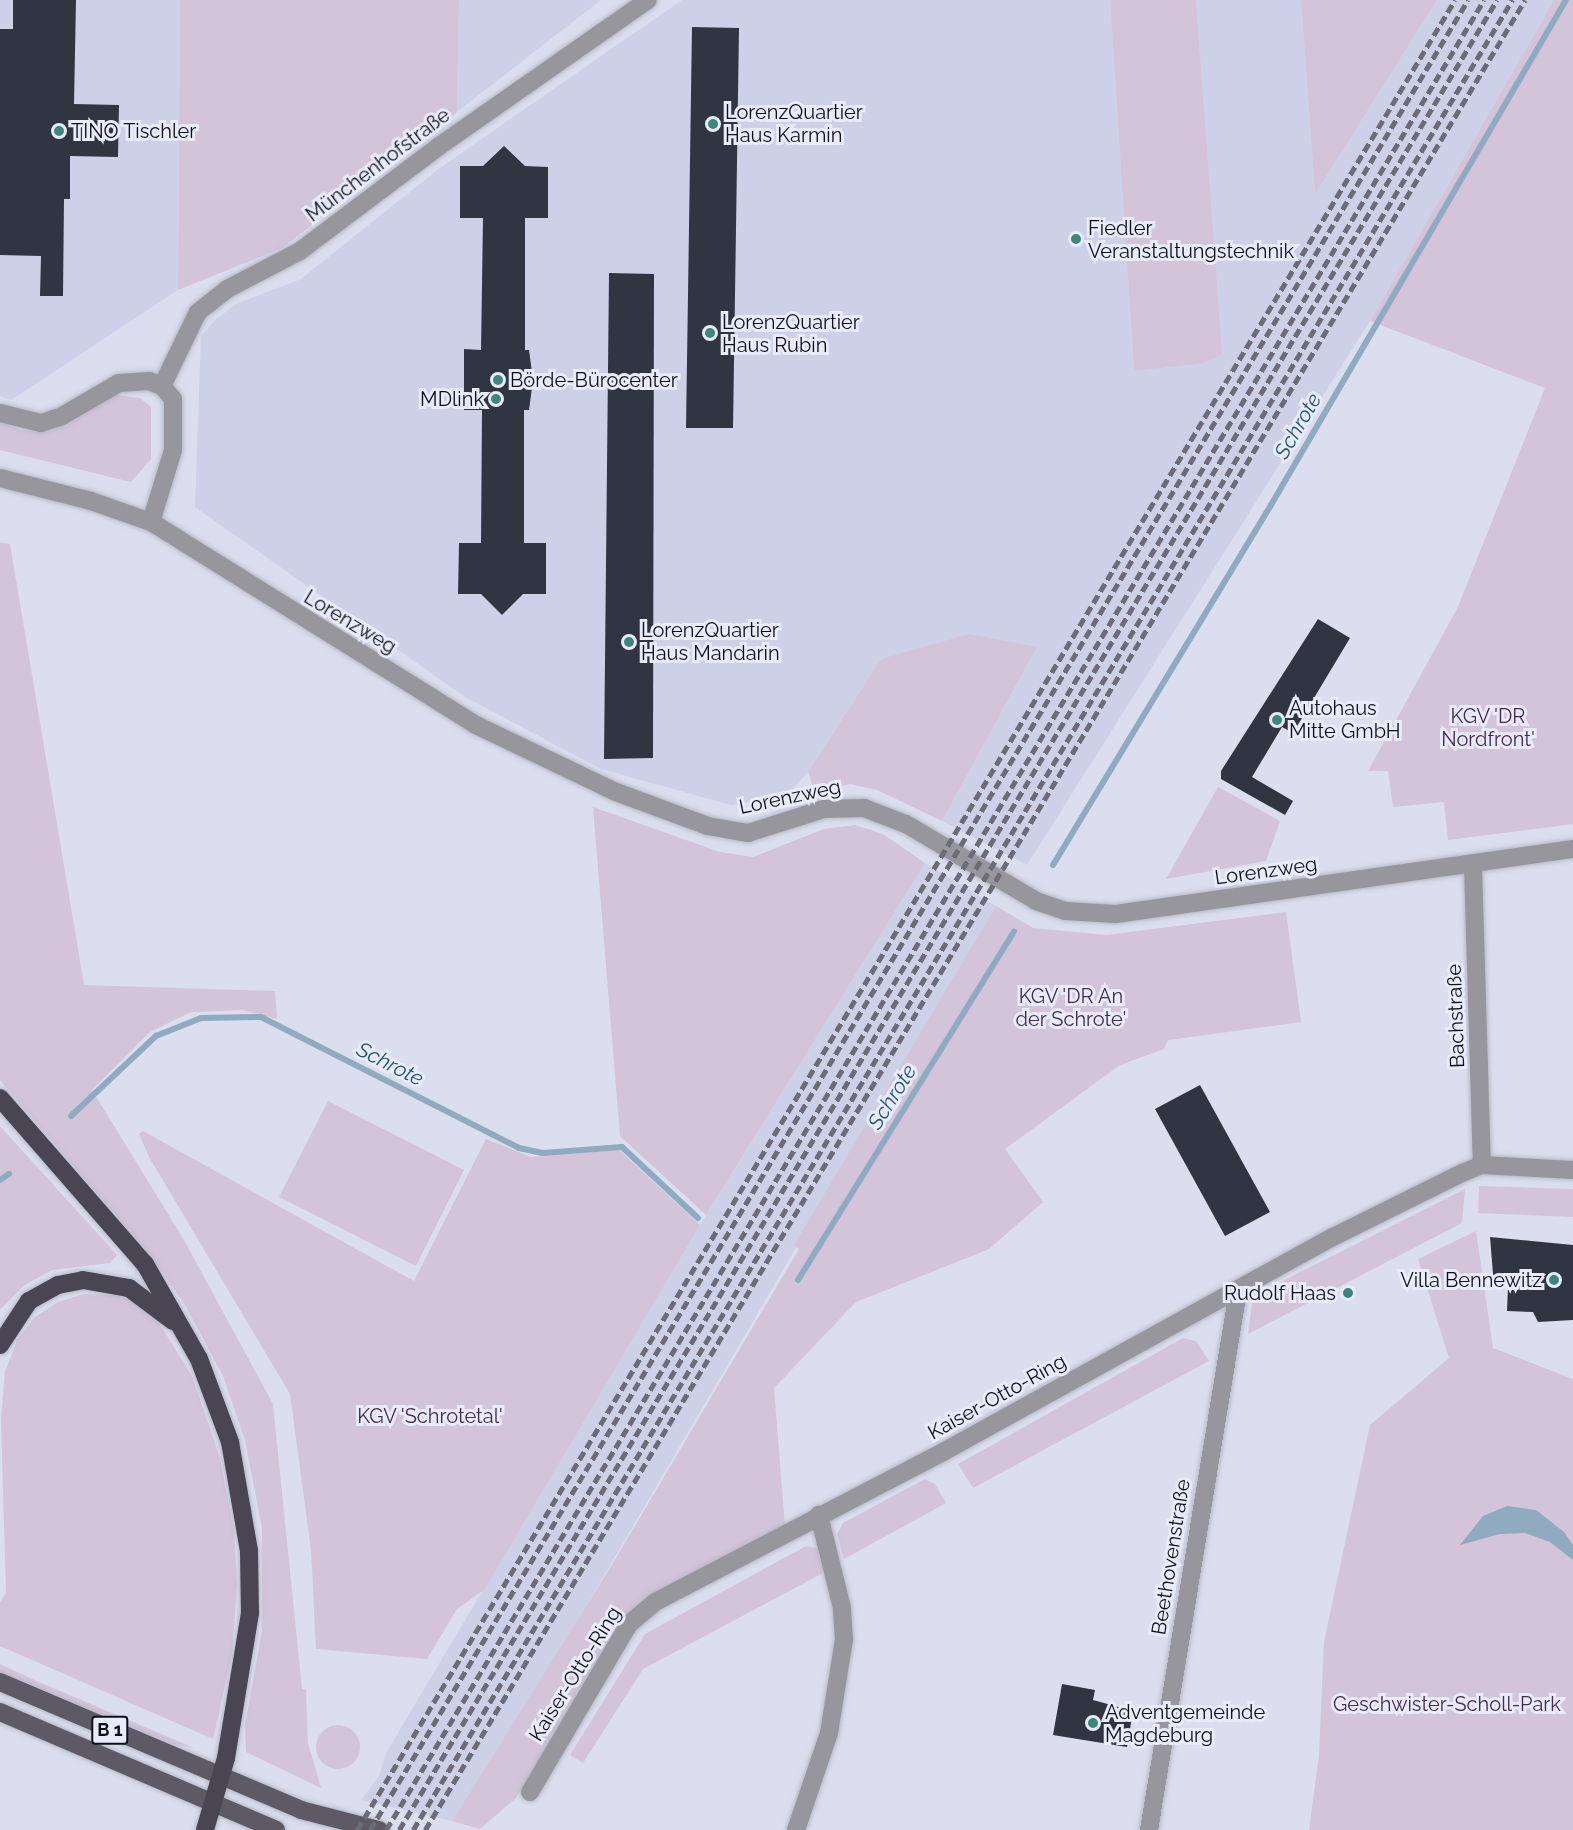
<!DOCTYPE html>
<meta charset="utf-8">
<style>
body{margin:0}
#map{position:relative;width:1573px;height:1830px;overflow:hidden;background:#dbdeee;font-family:Raleway,sans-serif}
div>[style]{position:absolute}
.built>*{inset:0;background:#cdd1e8}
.green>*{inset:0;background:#d3c4d9}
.round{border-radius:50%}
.water>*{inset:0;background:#90abbf}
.stream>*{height:6px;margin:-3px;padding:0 3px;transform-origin:3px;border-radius:3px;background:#90abbf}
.building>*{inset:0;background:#2f3641}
.roads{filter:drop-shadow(0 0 2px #b6b9c7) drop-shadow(0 0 2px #b6b9c7)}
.minor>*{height:18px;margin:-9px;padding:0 9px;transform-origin:9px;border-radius:9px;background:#97969d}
.major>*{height:18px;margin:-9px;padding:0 9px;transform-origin:9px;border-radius:9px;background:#5d5a66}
.highway>*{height:18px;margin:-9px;padding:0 9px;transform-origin:9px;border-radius:9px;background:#494552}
.rail>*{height:4.5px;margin-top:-2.25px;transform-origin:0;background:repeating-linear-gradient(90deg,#6b6c77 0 9px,transparent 0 13.5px)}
.dots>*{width:16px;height:16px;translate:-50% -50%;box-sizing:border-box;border:3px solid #e8ebfb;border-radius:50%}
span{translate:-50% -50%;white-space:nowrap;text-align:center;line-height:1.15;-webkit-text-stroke:6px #e8ebfb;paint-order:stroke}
.shield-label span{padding:2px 4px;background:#e8ebfb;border:2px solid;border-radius:4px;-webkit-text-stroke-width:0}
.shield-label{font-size:18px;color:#101016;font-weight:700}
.poi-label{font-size:20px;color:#101016}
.left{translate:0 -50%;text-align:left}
.right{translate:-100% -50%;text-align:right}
.street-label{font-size:20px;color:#101016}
.park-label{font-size:20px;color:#462b50}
.water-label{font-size:21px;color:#275574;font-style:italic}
</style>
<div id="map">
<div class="built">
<i style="clip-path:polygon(0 0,180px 0,178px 290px,11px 400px,0 396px)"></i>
<i style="clip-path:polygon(459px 0,601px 0,457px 112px)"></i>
<i style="clip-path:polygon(682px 0,1110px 0,1134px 371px,1221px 354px,1196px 0,1301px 0,1315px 193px,1437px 0,1554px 0,1370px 321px,1027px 865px,942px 821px,1037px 647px,881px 659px,808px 772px,786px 796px,731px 805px,601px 769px,465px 697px,195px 507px,201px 336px,216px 319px,238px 303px,301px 279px,441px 167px)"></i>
<i style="clip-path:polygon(925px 863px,996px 906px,574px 1627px,452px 1821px,361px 1800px,379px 1776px,386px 1753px,700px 1225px)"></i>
</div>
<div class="green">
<i style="clip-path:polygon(180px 0,459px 0,457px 112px,282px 248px,178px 290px)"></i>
<i style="clip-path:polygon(1110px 0,1196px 0,1222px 354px,1204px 363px,1134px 371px)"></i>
<i style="clip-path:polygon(1301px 0,1437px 0,1315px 194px)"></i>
<i style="clip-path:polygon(1554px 0,1573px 0,1573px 824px,1448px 840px,1444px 802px,1393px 807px,1388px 771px,1368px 771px,1457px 609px,1545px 388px,1370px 321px)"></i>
<i style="clip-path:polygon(116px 395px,140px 398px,151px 407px,151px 459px,131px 482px,0 450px,0 422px,22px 430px,52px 430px)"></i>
<i style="clip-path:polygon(0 542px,10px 544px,84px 985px,275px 991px,277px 1019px,243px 1010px,191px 1012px,150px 1032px,92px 1090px,184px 1240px,273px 1404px,302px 1689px,306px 1690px,308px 1743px,321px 1788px,246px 1752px,245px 1725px,262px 1631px,262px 1528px,245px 1440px,223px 1376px,184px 1303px,151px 1256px,0 1080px)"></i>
<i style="clip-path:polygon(969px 634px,1037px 647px,942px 821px,877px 790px,850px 784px,815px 793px,808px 772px,881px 659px)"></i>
<i style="clip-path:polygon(1218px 787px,1280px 821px,1266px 861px,1166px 879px)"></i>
<i style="clip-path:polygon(593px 807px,720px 852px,753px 857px,824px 829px,855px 825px,883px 834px,925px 863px,706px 1215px,620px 1136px)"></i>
<i style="clip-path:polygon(996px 906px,1033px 928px,1107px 935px,1286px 912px,1301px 1022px,1168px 1040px,1164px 1049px,1120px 1065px,1005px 1149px,1043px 1202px,989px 1249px,856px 1302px,774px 1388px,785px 1526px,639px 1602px,602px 1651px,516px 1798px,480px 1829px,452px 1821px,610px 1568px,799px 1249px,794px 1245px)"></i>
<i style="clip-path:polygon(328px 1101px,464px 1170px,416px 1266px,279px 1197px)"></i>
<i style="clip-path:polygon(0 1126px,117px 1255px,110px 1263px,52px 1270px,23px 1286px,0 1310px)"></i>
<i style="clip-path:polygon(143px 1131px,414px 1281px,486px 1139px,531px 1157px,619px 1150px,700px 1225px,484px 1590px,457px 1609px,427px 1659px,316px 1649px,311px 1550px,290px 1394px,149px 1157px,139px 1134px)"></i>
<i style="clip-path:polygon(1479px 1186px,1573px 1189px,1573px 1217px,1478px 1213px)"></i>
<i style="clip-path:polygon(1465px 1189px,1462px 1223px,1248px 1334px,1253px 1296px)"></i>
<i style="clip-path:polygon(1476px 1231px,1493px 1348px,1573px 1379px,1573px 1830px,1309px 1830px,1319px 1755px,1324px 1642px,1370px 1425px,1449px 1358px,1418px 1259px)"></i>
<i style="clip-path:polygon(84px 1294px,122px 1295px,154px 1315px,192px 1376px,220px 1458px,234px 1532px,237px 1585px,232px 1655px,213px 1739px,0 1646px,0 1602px,6px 1593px,1px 1419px,5px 1371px,18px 1339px,35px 1317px,58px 1302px)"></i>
<i style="clip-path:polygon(1183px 1338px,1196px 1341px,1209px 1361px,973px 1488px,958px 1464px)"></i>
<i style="clip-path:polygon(925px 1479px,935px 1484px,946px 1503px,844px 1559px,837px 1534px,843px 1523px)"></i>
<i style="clip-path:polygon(806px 1546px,817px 1548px,823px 1573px,643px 1669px,583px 1763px,570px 1755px,645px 1634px)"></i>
<i style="clip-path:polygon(0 1664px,32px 1679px,194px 1748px,172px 1744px,6px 1675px,0 1672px)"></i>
<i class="round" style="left:316px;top:1725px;width:44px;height:44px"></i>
</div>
<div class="water">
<i style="clip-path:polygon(1507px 1506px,1536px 1510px,1564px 1532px,1573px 1545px,1573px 1560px,1550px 1542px,1525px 1533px,1500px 1534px,1460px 1545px,1483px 1516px)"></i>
</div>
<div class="stream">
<i style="left:1053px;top:865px;width:421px;rotate:-58.8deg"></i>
<i style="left:1271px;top:505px;width:585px;rotate:-59.71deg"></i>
<i style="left:71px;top:1116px;width:117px;rotate:-43.3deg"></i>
<i style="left:156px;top:1036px;width:48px;rotate:-21.8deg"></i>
<i style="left:201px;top:1018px;width:60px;rotate:-1deg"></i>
<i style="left:261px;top:1017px;width:289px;rotate:26.9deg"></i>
<i style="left:519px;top:1148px;width:25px;rotate:12deg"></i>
<i style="left:543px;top:1153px;width:79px;rotate:-4.3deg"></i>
<i style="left:622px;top:1147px;width:104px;rotate:43.1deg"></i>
<i style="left:0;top:1180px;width:11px;rotate:-34deg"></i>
<i style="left:798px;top:1280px;width:410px;rotate:-58.2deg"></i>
</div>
<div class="building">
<i style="clip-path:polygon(13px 0,76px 0,74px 104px,119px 105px,118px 157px,70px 156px,70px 199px,64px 199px,63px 296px,40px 296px,41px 256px,0 255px,0 29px,13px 29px)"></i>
<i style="clip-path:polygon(692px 27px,739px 28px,733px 428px,686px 428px)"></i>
<i style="clip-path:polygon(504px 146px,525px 166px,548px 167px,548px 218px,525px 218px,525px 350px,529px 350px,533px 380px,529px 410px,524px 410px,524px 543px,546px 543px,546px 594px,523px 594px,502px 615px,481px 594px,458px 594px,459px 543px,481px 543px,482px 410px,464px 410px,464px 349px,481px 350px,483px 218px,460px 218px,460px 166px,483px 166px)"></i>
<i style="clip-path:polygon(609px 273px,654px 274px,653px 758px,604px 759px)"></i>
<i style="clip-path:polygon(1318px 619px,1350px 638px,1293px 733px,1282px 727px,1252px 777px,1293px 801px,1285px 815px,1221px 779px,1221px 771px)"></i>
<i style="clip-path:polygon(1200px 1085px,1270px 1212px,1225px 1236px,1155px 1109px)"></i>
<i style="clip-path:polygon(1490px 1237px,1573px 1245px,1573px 1320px,1538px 1322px,1533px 1312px,1507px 1311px,1508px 1286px,1494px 1286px)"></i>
<i style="clip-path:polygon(1062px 1684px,1095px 1690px,1093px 1700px,1133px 1711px,1127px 1747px,1053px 1735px)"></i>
</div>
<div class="roads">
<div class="minor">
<i style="left:0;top:413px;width:42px;rotate:13.7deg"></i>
<i style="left:41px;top:423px;width:22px;rotate:-18deg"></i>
<i style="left:62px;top:416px;width:66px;rotate:-30.1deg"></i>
<i style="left:119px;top:383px;width:30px;rotate:-4deg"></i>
<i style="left:149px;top:381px;width:14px;rotate:21deg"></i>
<i style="left:0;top:478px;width:94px;rotate:14.2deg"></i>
<i style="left:91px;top:501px;width:64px;rotate:19.3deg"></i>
<i style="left:151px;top:522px;width:383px;rotate:32deg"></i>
<i style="left:476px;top:725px;width:155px;rotate:25.6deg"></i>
<i style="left:616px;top:792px;width:98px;rotate:20.3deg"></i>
<i style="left:708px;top:826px;width:41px;rotate:9.9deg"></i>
<i style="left:748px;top:833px;width:80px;rotate:-17.5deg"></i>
<i style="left:824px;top:809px;width:40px;rotate:-1.4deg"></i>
<i style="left:864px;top:808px;width:45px;rotate:20.9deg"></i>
<i style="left:906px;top:824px;width:151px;rotate:30.6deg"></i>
<i style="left:1036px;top:901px;width:31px;rotate:19deg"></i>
<i style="left:1065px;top:911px;width:51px;rotate:3.4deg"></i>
<i style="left:1116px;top:914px;width:462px;rotate:-8.1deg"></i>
<i style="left:151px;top:522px;width:75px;rotate:-73deg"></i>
<i style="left:173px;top:450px;width:51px;rotate:-90deg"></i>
<i style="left:173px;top:399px;width:17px;rotate:-130deg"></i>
<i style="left:162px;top:386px;width:82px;rotate:-64.1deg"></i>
<i style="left:198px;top:312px;width:37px;rotate:-38deg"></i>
<i style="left:227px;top:289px;width:82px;rotate:-27.5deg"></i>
<i style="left:300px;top:251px;width:173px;rotate:-37deg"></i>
<i style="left:438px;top:147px;width:256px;rotate:-35deg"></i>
<i style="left:1473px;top:866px;width:299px;rotate:88.3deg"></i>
<i style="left:530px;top:1792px;width:195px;rotate:-59.5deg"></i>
<i style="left:629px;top:1624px;width:34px;rotate:-40deg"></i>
<i style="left:655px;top:1602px;width:325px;rotate:-27.5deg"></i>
<i style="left:943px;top:1452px;width:445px;rotate:-28.9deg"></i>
<i style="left:1333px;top:1237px;width:144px;rotate:-26.4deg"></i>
<i style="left:1462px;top:1173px;width:22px;rotate:-22deg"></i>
<i style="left:1482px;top:1165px;width:91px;rotate:3.1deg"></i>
<i style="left:796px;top:1830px;width:102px;rotate:-71.2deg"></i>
<i style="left:829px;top:1733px;width:95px;rotate:-80.9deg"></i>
<i style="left:844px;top:1639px;width:31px;rotate:-94deg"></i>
<i style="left:842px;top:1608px;width:96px;rotate:-103.9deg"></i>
<i style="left:1149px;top:1830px;width:546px;rotate:-80.62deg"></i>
</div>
<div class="major">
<i style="left:0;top:1682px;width:327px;rotate:23deg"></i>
<i style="left:301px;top:1810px;width:81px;rotate:14.4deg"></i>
<i style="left:0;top:1712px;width:300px;rotate:23.1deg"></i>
</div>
<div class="highway">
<i style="left:0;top:1098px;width:220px;rotate:48.9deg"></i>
<i style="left:145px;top:1264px;width:109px;rotate:60.4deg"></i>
<i style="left:199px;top:1359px;width:89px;rotate:69.5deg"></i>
<i style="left:230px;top:1442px;width:111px;rotate:80.1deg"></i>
<i style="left:249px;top:1551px;width:62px;rotate:89.1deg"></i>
<i style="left:250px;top:1613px;width:147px;rotate:99.4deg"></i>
<i style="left:226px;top:1758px;width:75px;rotate:106.3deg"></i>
<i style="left:0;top:1345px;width:53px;rotate:-56.6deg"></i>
<i style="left:29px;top:1301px;width:33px;rotate:-29deg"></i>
<i style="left:58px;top:1285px;width:25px;rotate:-11deg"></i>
<i style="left:83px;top:1280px;width:47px;rotate:9.9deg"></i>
<i style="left:129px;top:1288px;width:55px;rotate:36.9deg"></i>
</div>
</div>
<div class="rail">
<i style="left:357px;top:1830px;width:2134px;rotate:-59.04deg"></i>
<i style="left:370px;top:1830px;width:2134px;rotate:-59.04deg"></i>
<i style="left:386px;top:1830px;width:2134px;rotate:-59.04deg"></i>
<i style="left:399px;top:1830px;width:2134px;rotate:-59.04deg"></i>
<i style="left:413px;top:1830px;width:2135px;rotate:-59.01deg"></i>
<i style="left:425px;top:1830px;width:2135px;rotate:-58.99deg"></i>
</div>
<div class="dots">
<i style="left:713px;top:124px;background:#40857c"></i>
<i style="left:59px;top:131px;background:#40857c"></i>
<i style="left:1076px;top:239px;background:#40857c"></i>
<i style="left:710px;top:333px;background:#40857c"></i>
<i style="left:498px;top:380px;background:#40857c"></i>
<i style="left:496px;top:399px;background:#40857c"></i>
<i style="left:629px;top:642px;background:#40857c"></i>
<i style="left:1277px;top:720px;background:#40857c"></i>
<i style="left:1554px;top:1280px;background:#40857c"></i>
<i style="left:1348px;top:1293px;background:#40857c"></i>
<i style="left:1093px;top:1723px;background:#40857c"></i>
</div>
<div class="shield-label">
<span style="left:110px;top:1730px">B 1</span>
</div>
<div class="poi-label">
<span class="left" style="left:725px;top:124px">LorenzQuartier<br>Haus Karmin</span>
<span class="left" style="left:71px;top:131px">TINO Tischler</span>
<span class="left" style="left:1088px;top:240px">Fiedler<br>Veranstaltungstechnik</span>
<span class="left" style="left:722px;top:334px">LorenzQuartier<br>Haus Rubin</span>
<span class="left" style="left:510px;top:380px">Börde-Bürocenter</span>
<span class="right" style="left:484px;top:399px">MDlink</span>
<span class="left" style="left:641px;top:642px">LorenzQuartier<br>Haus Mandarin</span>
<span class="left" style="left:1289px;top:720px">Autohaus<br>Mitte GmbH</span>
<span class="right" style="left:1542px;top:1280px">Villa Bennewitz</span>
<span class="right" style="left:1336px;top:1293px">Rudolf Haas</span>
<span class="left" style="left:1105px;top:1724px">Adventgemeinde<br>Magdeburg</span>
</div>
<div class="street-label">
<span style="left:378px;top:165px;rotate:-37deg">Münchenhofstraße</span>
<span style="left:350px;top:622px;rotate:31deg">Lorenzweg</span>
<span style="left:790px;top:797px;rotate:-12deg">Lorenzweg</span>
<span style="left:1266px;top:871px;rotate:-8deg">Lorenzweg</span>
<span style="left:1456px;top:1016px;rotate:-92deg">Bachstraße</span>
<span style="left:997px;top:1397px;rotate:-29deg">Kaiser-Otto-Ring</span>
<span style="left:1171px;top:1557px;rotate:-81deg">Beethovenstraße</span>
<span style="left:575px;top:1674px;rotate:-58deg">Kaiser-Otto-Ring</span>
</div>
<div class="park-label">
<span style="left:1488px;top:728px">KGV 'DR<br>Nordfront'</span>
<span style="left:1071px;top:1008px">KGV 'DR An<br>der Schrote'</span>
<span style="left:430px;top:1416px">KGV 'Schrotetal'</span>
<span style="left:1447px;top:1704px">Geschwister-Scholl-Park</span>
</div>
<div class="water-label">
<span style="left:1298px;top:426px;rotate:-60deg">Schrote</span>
<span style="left:390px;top:1064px;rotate:27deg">Schrote</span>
<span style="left:892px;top:1097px;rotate:-58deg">Schrote</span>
</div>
</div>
